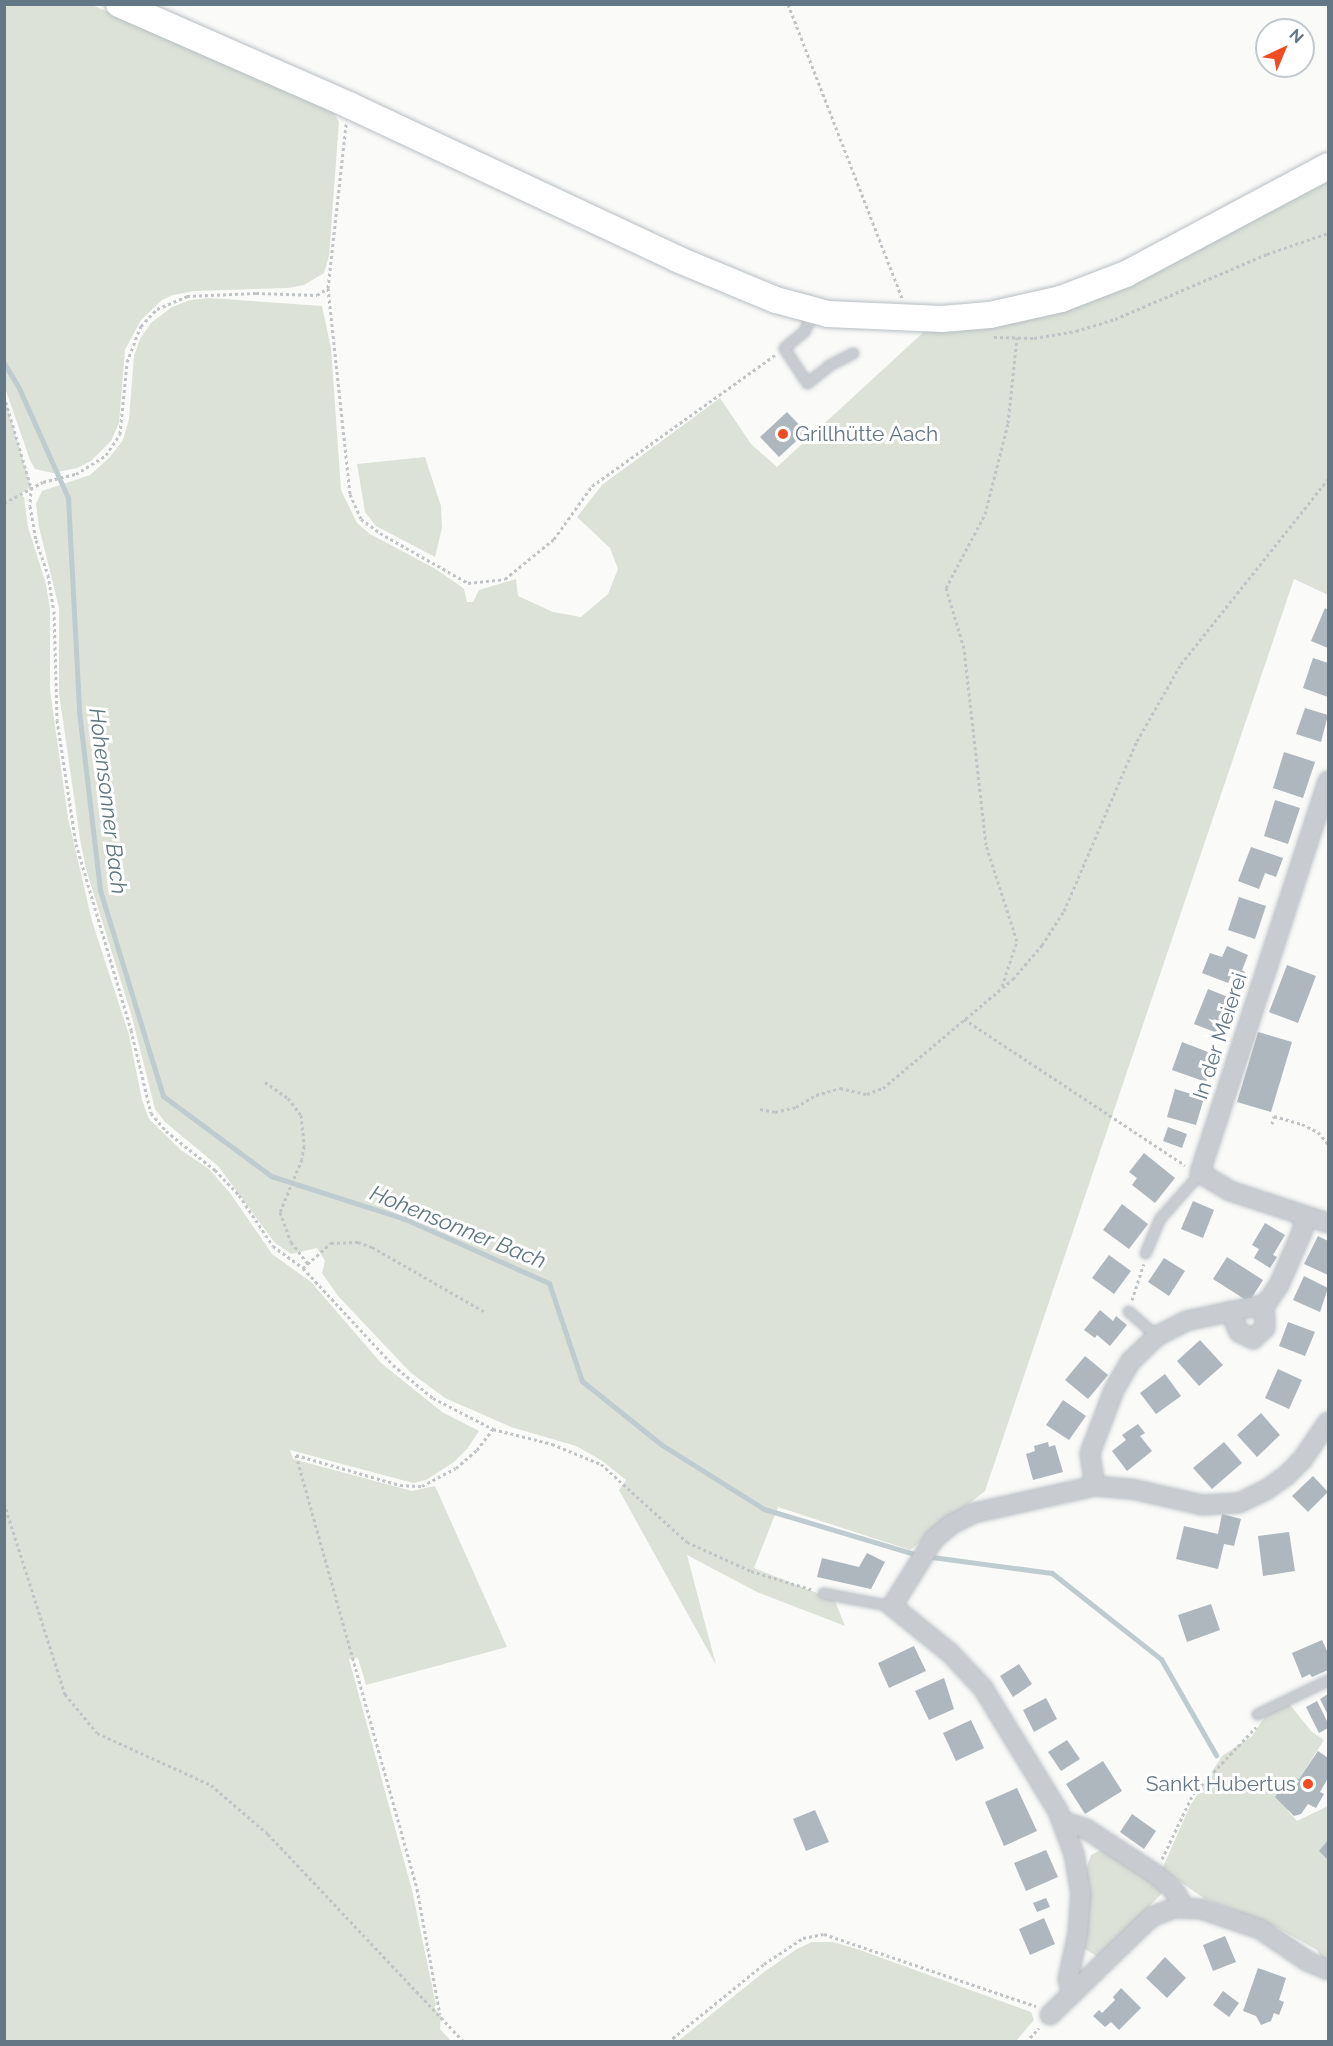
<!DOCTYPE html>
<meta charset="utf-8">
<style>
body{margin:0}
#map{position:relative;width:1333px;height:2046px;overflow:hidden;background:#fafaf8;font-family:Raleway,sans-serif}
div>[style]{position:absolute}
.green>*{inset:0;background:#dce2d8}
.stream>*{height:5px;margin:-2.5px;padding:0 2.5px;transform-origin:2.5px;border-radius:2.5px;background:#becbcf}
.building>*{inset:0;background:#aeb7bd}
.path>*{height:3px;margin-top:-1.5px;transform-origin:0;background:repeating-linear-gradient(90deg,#c1c4c6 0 3px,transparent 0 6px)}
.roads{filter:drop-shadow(0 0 2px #b7bec3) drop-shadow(0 0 2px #b7bec3)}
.service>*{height:9px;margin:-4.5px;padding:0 4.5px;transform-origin:4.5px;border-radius:4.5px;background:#c8ccd0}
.minor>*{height:18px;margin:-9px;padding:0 9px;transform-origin:9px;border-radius:9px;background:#c8ccd0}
.secondary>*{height:26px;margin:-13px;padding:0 13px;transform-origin:13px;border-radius:13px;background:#fff}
.dots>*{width:16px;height:16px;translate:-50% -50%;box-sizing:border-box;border:3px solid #fff;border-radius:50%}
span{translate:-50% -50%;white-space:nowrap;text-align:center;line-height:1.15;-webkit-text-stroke:6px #fff;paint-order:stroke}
.poi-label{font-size:21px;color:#637785}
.left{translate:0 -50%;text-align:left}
.right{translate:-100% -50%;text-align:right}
.street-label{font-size:21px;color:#637785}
.water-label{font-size:22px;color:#5e767e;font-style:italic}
.frame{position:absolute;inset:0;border:6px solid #637785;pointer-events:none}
.north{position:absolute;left:1255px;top:18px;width:60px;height:60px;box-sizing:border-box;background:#fff;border:2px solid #c1c9ce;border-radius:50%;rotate:44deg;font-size:16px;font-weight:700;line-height:24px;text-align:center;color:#637785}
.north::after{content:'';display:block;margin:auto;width:21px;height:27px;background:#ef4c22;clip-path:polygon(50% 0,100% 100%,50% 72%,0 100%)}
</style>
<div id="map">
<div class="green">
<i style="clip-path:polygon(4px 5px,92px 5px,332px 110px,339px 122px,329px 256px,324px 273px,304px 285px,288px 288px,194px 291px,173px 295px,162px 300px,141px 320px,125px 350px,119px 423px,111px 441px,91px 461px,77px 468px,53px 473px,35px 469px,30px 460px,5px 388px)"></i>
<i style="clip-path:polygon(1328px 182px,1328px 595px,1294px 579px,985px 1491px,910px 1550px,778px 1507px,754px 1568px,827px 1597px,833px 1596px,845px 1626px,757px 1592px,687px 1555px,716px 1665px,619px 1490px,626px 1480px,601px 1460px,576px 1446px,511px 1427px,445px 1398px,411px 1373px,338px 1296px,322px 1273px,325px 1261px,317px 1248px,291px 1254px,275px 1243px,218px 1166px,165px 1122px,155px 1109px,132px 1017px,86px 869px,80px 839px,59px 693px,59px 608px,39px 527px,36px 504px,42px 491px,90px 475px,110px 457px,123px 440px,129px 419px,134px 356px,140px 339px,151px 323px,172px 307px,190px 300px,210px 298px,322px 306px,331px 348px,341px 490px,357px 523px,370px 534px,434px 568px,459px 585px,464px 589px,467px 602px,473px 602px,479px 590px,516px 579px,518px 596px,553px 612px,581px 617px,608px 594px,618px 569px,610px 548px,577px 517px,602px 485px,720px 398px,751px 444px,777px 467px,927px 329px,1035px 318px,1090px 302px)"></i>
<i style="clip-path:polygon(4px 396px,31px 487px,19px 495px,24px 497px,28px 527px,46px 584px,50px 609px,50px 690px,68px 818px,92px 921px,129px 1035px,142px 1100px,149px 1119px,181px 1150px,209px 1169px,230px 1193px,272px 1254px,311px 1282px,381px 1363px,442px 1412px,479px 1431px,467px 1449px,454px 1462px,426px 1480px,413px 1483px,290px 1450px,293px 1459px,412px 1491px,435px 1486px,507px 1647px,366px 1685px,358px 1658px,349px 1659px,412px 1890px,436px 2005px,434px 2008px,441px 2016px,440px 2029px,451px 2041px,5px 2041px)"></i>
<i style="clip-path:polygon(425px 457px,441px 506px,442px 528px,435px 557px,376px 526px,365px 512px,357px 464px)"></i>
<i style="clip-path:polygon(1287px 1701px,1311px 1731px,1324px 1740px,1299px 1779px,1295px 1778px,1286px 1790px,1281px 1788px,1275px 1797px,1286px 1805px,1288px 1811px,1297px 1821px,1328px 1806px,1328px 1967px,1317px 1950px,1274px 1926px,1205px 1899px,1162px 1869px,1190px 1806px,1222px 1756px,1252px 1736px,1266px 1715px)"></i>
<i style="clip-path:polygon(1105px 1848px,1166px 1889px,1100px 1958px,1083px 1948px,1088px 1899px,1086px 1869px,1091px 1855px)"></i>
<i style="clip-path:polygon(812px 1942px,833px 1942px,857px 1949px,1031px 2012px,1034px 2020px,1016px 2041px,678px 2041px,764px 1972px,797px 1949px)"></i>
</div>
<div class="stream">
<i style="left:4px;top:363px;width:27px;rotate:59deg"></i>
<i style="left:18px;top:386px;width:123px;rotate:65.9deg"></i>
<i style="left:68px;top:498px;width:213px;rotate:87deg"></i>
<i style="left:79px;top:711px;width:180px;rotate:83.3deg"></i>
<i style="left:100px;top:890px;width:215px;rotate:73deg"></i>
<i style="left:163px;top:1096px;width:134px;rotate:36.5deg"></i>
<i style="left:271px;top:1176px;width:141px;rotate:17.8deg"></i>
<i style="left:405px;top:1219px;width:158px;rotate:24deg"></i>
<i style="left:549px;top:1283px;width:103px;rotate:71.4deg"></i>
<i style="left:582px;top:1381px;width:102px;rotate:38.7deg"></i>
<i style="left:662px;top:1445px;width:120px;rotate:32.1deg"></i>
<i style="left:764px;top:1509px;width:160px;rotate:16.7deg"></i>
<i style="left:917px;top:1555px;width:136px;rotate:7.6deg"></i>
<i style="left:1052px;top:1573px;width:139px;rotate:38.3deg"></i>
<i style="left:1161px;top:1659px;width:111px;rotate:60.2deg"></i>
</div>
<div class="building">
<i style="clip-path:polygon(787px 412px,806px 432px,779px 457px,760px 437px)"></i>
<i style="clip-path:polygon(1325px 608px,1328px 610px,1328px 648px,1311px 641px)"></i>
<i style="clip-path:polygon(1313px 658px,1328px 663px,1328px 697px,1303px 688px)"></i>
<i style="clip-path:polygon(1305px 708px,1328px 715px,1321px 742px,1296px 734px)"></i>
<i style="clip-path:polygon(1284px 752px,1315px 762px,1303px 798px,1273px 788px)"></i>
<i style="clip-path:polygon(1275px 800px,1300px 808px,1288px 844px,1264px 836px)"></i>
<i style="clip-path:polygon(1251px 847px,1283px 858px,1276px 877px,1265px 873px,1259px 889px,1238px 881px)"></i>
<i style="clip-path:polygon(1239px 897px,1266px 906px,1255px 939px,1228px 930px)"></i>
<i style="clip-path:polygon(1227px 946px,1248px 955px,1242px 970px,1245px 972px,1242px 981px,1231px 976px,1228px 983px,1202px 973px,1210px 953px,1222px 957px)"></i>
<i style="clip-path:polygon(1287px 965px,1316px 976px,1298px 1023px,1269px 1012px)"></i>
<i style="clip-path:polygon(1208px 989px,1238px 1001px,1225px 1036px,1194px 1024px)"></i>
<i style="clip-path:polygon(1258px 1032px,1292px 1042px,1271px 1112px,1237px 1102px)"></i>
<i style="clip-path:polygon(1182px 1042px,1216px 1055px,1206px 1082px,1172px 1070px)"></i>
<i style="clip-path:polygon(1175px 1089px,1204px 1098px,1196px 1125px,1167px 1117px)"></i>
<i style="clip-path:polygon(1168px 1127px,1187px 1134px,1182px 1148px,1163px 1141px)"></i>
<i style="clip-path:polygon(1144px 1153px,1175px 1178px,1155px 1203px,1132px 1185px,1137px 1178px,1129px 1172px)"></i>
<i style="clip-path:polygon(1193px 1201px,1214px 1210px,1203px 1238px,1181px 1229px)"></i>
<i style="clip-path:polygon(1122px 1204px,1148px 1224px,1129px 1249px,1103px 1230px)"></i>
<i style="clip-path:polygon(1265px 1223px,1285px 1235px,1273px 1255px,1277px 1257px,1270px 1268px,1254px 1258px,1259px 1249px,1252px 1245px)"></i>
<i style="clip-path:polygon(1318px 1236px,1328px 1241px,1328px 1275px,1304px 1264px)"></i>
<i style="clip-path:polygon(1109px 1255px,1131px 1271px,1114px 1294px,1092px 1278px)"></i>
<i style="clip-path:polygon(1227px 1257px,1263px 1280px,1249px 1302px,1213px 1279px)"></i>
<i style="clip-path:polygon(1164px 1258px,1185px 1271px,1169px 1296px,1148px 1282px)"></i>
<i style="clip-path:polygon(1304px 1276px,1328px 1288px,1320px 1312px,1293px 1300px)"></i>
<i style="clip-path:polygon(1100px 1310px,1113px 1321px,1116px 1316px,1127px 1325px,1110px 1346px,1097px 1335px,1095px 1338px,1084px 1330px)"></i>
<i style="clip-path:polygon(1288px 1322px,1315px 1332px,1305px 1356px,1279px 1346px)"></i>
<i style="clip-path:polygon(1200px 1340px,1223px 1365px,1199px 1386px,1177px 1361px)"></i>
<i style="clip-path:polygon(1085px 1356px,1108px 1375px,1088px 1399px,1065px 1380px)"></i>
<i style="clip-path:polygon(1278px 1369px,1302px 1380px,1289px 1409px,1265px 1398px)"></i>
<i style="clip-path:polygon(1165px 1374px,1181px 1396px,1156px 1414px,1140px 1393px)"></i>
<i style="clip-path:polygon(1063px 1400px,1086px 1416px,1069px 1440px,1046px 1425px)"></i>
<i style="clip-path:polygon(1261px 1413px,1280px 1435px,1257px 1457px,1237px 1435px)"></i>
<i style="clip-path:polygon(1138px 1424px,1145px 1433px,1140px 1436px,1152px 1451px,1127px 1471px,1112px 1451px,1126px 1440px,1122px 1435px)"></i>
<i style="clip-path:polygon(1048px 1442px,1049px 1447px,1055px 1445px,1063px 1472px,1033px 1480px,1026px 1454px,1035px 1451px,1034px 1446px)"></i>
<i style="clip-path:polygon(1224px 1442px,1242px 1463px,1212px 1489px,1193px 1468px)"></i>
<i style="clip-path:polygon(1313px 1476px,1328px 1492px,1308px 1512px,1292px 1496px)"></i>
<i style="clip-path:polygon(1222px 1514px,1241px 1519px,1234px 1546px,1224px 1544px,1218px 1569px,1176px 1559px,1184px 1526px,1218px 1534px)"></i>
<i style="clip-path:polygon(1289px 1532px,1295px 1571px,1263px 1576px,1258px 1536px)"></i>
<i style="clip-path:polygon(867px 1553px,885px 1562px,871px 1589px,817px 1577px,822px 1558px,859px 1567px)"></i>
<i style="clip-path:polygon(1211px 1604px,1220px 1630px,1187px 1642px,1178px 1615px)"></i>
<i style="clip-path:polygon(1322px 1640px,1328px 1653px,1328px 1670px,1312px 1677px,1310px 1674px,1302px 1678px,1292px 1653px)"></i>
<i style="clip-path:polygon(914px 1646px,926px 1671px,889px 1688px,878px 1663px)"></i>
<i style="clip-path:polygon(1019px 1664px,1032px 1684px,1013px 1697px,1000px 1676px)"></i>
<i style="clip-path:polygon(944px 1678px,954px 1709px,929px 1720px,915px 1691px)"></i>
<i style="clip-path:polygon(1328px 1694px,1328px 1715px,1320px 1699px)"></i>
<i style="clip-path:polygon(1046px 1698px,1057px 1719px,1034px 1732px,1023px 1710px)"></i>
<i style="clip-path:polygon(1317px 1701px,1328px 1723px,1328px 1728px,1319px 1733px,1306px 1707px)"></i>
<i style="clip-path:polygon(971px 1720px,984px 1748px,956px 1761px,943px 1733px)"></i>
<i style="clip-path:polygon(1067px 1740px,1080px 1759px,1061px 1771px,1048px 1752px)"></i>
<i style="clip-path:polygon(1318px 1751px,1328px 1758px,1328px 1778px,1320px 1792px,1324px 1794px,1316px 1808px,1308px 1804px,1301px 1814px,1294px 1816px,1275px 1797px,1281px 1788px,1286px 1790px,1295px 1778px,1299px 1779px)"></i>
<i style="clip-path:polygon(1103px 1761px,1122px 1791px,1085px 1814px,1066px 1784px)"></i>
<i style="clip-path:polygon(1017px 1788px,1037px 1831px,1004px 1846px,985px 1802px)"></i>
<i style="clip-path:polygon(815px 1810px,829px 1842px,806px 1851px,793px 1819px)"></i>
<i style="clip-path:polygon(1132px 1814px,1156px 1831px,1144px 1849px,1120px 1832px)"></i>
<i style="clip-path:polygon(1328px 1840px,1328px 1860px,1319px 1851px)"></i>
<i style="clip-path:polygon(1046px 1850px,1058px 1877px,1026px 1891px,1014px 1863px)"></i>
<i style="clip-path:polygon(1046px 1898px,1050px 1907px,1037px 1912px,1033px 1903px)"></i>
<i style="clip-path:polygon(1044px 1918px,1055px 1944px,1030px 1955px,1019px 1929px)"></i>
<i style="clip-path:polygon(1225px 1936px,1236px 1962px,1213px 1971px,1203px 1945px)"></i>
<i style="clip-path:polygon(1165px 1957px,1186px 1978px,1167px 1998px,1146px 1978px)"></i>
<i style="clip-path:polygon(1258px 1968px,1286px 1978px,1279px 2000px,1284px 2002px,1279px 2015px,1274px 2013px,1271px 2021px,1261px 2025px,1256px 2016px,1243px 2011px)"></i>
<i style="clip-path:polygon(1121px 1988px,1141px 2008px,1119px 2030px,1111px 2022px,1105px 2027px,1093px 2016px,1099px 2010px,1102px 2013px,1115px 2000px,1113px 1997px)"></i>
<i style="clip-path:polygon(1223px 1991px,1239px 2003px,1229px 2017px,1213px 2005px)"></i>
</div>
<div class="path">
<i style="left:788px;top:4px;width:315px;rotate:68.8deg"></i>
<i style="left:328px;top:288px;width:207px;rotate:83.9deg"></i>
<i style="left:350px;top:494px;width:27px;rotate:66deg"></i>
<i style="left:361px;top:519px;width:24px;rotate:36deg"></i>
<i style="left:380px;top:533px;width:101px;rotate:29.6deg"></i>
<i style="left:468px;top:583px;width:37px;rotate:-6deg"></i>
<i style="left:505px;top:579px;width:63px;rotate:-39.2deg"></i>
<i style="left:554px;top:539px;width:65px;rotate:-54.4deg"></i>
<i style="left:592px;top:486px;width:225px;rotate:-35.6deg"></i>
<i style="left:994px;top:337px;width:40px;rotate:1.4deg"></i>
<i style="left:1034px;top:338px;width:43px;rotate:-9.5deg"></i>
<i style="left:1076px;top:331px;width:41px;rotate:-17.1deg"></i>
<i style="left:1115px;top:319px;width:165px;rotate:-23.2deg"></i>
<i style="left:1267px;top:254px;width:65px;rotate:-19deg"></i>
<i style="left:4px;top:396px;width:95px;rotate:73.5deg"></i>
<i style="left:31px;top:487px;width:19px;rotate:93deg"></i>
<i style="left:30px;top:506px;width:35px;rotate:80deg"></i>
<i style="left:36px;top:540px;width:37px;rotate:71deg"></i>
<i style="left:48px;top:575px;width:36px;rotate:81deg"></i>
<i style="left:54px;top:611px;width:109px;rotate:88.4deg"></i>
<i style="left:57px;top:720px;width:125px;rotate:81.3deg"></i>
<i style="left:76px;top:844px;width:194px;rotate:73.5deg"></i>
<i style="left:131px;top:1030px;width:85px;rotate:76.5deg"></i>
<i style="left:151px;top:1113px;width:23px;rotate:50deg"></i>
<i style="left:166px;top:1131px;width:63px;rotate:38.5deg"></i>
<i style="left:215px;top:1170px;width:35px;rotate:46deg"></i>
<i style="left:239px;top:1195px;width:61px;rotate:56.3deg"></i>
<i style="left:273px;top:1246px;width:37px;rotate:36deg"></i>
<i style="left:303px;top:1268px;width:132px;rotate:47.1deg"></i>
<i style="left:393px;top:1365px;width:52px;rotate:39.5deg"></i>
<i style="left:433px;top:1398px;width:68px;rotate:27.3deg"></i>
<i style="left:4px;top:503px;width:44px;rotate:-28.3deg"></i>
<i style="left:43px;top:482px;width:34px;rotate:-14deg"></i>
<i style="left:76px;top:474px;width:36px;rotate:-32deg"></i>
<i style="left:106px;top:455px;width:25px;rotate:-56deg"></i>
<i style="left:120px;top:434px;width:72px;rotate:-84.4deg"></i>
<i style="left:127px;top:362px;width:39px;rotate:-69deg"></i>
<i style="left:141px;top:326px;width:23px;rotate:-47deg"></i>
<i style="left:157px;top:309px;width:33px;rotate:-23deg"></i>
<i style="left:187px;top:296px;width:69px;rotate:-2.5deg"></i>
<i style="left:256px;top:293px;width:61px;rotate:1.9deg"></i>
<i style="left:317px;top:295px;width:13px;rotate:-32deg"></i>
<i style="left:328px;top:288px;width:165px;rotate:-83.7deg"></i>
<i style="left:1002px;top:986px;width:47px;rotate:-71.6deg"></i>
<i style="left:1017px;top:941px;width:101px;rotate:-107.9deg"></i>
<i style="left:986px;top:845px;width:198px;rotate:-96.4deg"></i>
<i style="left:964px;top:648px;width:63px;rotate:-106.7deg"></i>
<i style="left:946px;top:588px;width:84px;rotate:-62.2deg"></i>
<i style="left:985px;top:514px;width:94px;rotate:-75.8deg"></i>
<i style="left:1008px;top:423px;width:86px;rotate:-84deg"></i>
<i style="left:964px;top:1019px;width:265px;rotate:33.5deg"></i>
<i style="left:265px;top:1082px;width:28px;rotate:35deg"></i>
<i style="left:288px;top:1098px;width:21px;rotate:53deg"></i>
<i style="left:301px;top:1115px;width:31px;rotate:84deg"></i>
<i style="left:304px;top:1146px;width:13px;rotate:99deg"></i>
<i style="left:302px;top:1159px;width:57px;rotate:112.5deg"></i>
<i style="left:280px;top:1212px;width:32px;rotate:70deg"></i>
<i style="left:291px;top:1242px;width:28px;rotate:52deg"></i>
<i style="left:760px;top:1109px;width:15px;rotate:11deg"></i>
<i style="left:775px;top:1112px;width:22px;rotate:-13deg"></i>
<i style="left:796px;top:1107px;width:23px;rotate:-31deg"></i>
<i style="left:816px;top:1095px;width:25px;rotate:-16deg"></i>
<i style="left:840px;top:1088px;width:28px;rotate:13deg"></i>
<i style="left:867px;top:1094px;width:17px;rotate:-21deg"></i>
<i style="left:883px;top:1088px;width:170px;rotate:-40deg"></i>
<i style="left:1013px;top:979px;width:45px;rotate:-49.5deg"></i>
<i style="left:1042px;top:945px;width:40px;rotate:-57.1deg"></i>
<i style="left:1064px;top:911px;width:185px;rotate:-66.8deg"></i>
<i style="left:1137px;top:741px;width:89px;rotate:-60.3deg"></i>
<i style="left:1181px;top:664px;width:236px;rotate:-51.5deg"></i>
<i style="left:1272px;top:1124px;width:8px;rotate:-76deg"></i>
<i style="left:1274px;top:1116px;width:29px;rotate:16deg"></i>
<i style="left:1302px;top:1124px;width:18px;rotate:27deg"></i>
<i style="left:1318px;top:1132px;width:16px;rotate:50deg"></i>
<i style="left:303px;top:1268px;width:38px;rotate:-42deg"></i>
<i style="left:331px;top:1243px;width:27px;rotate:-2deg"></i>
<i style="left:358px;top:1242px;width:15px;rotate:20deg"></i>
<i style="left:372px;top:1247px;width:130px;rotate:29.9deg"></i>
<i style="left:1132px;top:1300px;width:38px;rotate:-72deg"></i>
<i style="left:296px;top:1455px;width:108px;rotate:16.1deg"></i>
<i style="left:400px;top:1485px;width:22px;rotate:3deg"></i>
<i style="left:422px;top:1486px;width:38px;rotate:-28deg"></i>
<i style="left:456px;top:1468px;width:28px;rotate:-41deg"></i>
<i style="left:477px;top:1450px;width:26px;rotate:-53deg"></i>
<i style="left:493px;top:1429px;width:61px;rotate:14.3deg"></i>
<i style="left:552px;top:1444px;width:53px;rotate:22.2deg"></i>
<i style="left:601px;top:1464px;width:116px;rotate:42.2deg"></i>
<i style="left:687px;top:1542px;width:70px;rotate:24.4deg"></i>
<i style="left:751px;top:1571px;width:65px;rotate:17deg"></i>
<i style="left:296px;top:1455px;width:451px;rotate:74.4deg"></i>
<i style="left:417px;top:1889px;width:127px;rotate:79.6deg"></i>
<i style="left:4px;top:1503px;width:201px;rotate:72.3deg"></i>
<i style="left:65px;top:1694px;width:50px;rotate:50.6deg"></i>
<i style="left:97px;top:1733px;width:125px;rotate:24.5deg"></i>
<i style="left:211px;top:1785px;width:75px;rotate:40.7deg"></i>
<i style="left:268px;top:1834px;width:286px;rotate:46.7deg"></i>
<i style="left:1162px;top:1859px;width:72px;rotate:-64.5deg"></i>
<i style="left:1193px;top:1794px;width:92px;rotate:-46.8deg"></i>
<i style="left:668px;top:2042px;width:124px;rotate:-39.1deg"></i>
<i style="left:764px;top:1964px;width:47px;rotate:-33.7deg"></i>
<i style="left:803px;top:1938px;width:21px;rotate:-11deg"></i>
<i style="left:824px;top:1934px;width:224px;rotate:18.8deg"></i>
<i style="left:1026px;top:2042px;width:19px;rotate:-47deg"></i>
</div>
<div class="roads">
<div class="service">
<i style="left:813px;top:312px;width:21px;rotate:115deg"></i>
<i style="left:804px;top:331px;width:26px;rotate:140deg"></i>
<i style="left:784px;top:348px;width:42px;rotate:56.7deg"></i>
<i style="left:807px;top:383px;width:28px;rotate:-39deg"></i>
<i style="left:829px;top:365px;width:27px;rotate:-27deg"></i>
<i style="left:1145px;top:1253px;width:38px;rotate:-67deg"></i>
<i style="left:1160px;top:1218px;width:60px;rotate:-48.4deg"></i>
<i style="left:1128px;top:1311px;width:38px;rotate:41deg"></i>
<i style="left:823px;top:1593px;width:70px;rotate:10.7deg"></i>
<i style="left:1257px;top:1714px;width:79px;rotate:-25.6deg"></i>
</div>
<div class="minor">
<i style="left:1328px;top:781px;width:412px;rotate:108.1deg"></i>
<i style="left:1200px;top:1173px;width:35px;rotate:31deg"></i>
<i style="left:1230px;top:1191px;width:103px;rotate:18.1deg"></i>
<i style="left:1230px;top:1311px;width:23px;rotate:67deg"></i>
<i style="left:1239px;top:1332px;width:16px;rotate:27deg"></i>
<i style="left:1253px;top:1339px;width:16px;rotate:-43deg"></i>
<i style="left:1265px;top:1328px;width:12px;rotate:-90deg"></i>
<i style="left:1265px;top:1316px;width:10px;rotate:-119deg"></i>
<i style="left:1095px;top:1486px;width:33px;rotate:-99deg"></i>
<i style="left:1090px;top:1453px;width:67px;rotate:-69.1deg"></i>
<i style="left:1114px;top:1390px;width:34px;rotate:-60deg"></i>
<i style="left:1131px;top:1361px;width:36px;rotate:-44deg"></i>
<i style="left:1157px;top:1336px;width:33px;rotate:-27deg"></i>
<i style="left:1186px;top:1321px;width:82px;rotate:-12deg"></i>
<i style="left:1266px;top:1304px;width:23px;rotate:-56deg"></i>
<i style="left:1279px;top:1285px;width:58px;rotate:-66.5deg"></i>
<i style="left:1302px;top:1232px;width:16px;rotate:-79deg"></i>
<i style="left:1062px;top:1821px;width:25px;rotate:18deg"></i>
<i style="left:1086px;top:1829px;width:82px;rotate:33.1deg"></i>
<i style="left:1155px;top:1874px;width:23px;rotate:40deg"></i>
<i style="left:1173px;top:1889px;width:21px;rotate:59deg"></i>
<i style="left:1072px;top:1994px;width:16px;rotate:-105deg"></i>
<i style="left:1068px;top:1979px;width:47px;rotate:-77.7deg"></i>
<i style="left:1078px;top:1933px;width:39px;rotate:-86deg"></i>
<i style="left:1081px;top:1894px;width:41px;rotate:-99.9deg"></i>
<i style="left:1074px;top:1854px;width:46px;rotate:-110.4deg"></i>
<i style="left:1058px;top:1811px;width:144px;rotate:-121.4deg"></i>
<i style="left:983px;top:1688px;width:48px;rotate:-133.3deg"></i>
<i style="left:950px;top:1653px;width:75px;rotate:-141deg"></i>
<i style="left:892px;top:1606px;width:79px;rotate:-57.9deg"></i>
<i style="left:934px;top:1539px;width:23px;rotate:-40deg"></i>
<i style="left:952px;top:1524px;width:25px;rotate:-27deg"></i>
<i style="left:974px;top:1513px;width:124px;rotate:-12.6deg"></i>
<i style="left:1095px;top:1486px;width:37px;rotate:5deg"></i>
<i style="left:1132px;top:1489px;width:72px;rotate:12.9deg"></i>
<i style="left:1202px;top:1505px;width:37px;rotate:-3deg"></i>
<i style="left:1239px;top:1503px;width:30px;rotate:-26deg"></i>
<i style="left:1266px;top:1490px;width:24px;rotate:-35deg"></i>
<i style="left:1286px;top:1476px;width:23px;rotate:-45deg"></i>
<i style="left:1302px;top:1460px;width:46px;rotate:-55.6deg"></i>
<i style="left:1050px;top:2015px;width:132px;rotate:-44.1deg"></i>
<i style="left:1145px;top:1923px;width:11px;rotate:-41deg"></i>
<i style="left:1153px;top:1916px;width:23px;rotate:-20deg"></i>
<i style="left:1175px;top:1908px;width:26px;rotate:2deg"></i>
<i style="left:1201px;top:1909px;width:62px;rotate:18.7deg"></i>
<i style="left:1260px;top:1929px;width:57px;rotate:34.2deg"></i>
<i style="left:1307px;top:1961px;width:23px;rotate:23deg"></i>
</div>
<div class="secondary">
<i style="left:119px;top:4px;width:253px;rotate:23.7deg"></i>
<i style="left:351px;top:106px;width:360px;rotate:25.1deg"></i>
<i style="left:677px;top:259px;width:107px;rotate:22.5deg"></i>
<i style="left:776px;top:300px;width:54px;rotate:15.1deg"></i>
<i style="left:828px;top:314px;width:114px;rotate:2.5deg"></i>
<i style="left:942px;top:319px;width:48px;rotate:-4.8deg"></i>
<i style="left:990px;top:315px;width:73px;rotate:-12.7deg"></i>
<i style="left:1061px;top:299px;width:70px;rotate:-21deg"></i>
<i style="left:1126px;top:274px;width:229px;rotate:-28.1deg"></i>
</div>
</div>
<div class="dots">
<i style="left:783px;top:434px;background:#ef4c22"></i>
<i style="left:1308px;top:1784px;background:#ef4c22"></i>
</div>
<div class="poi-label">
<span class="left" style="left:795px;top:434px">Grillhütte Aach</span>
<span class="right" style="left:1296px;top:1784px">Sankt Hubertus</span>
</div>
<div class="street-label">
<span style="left:1220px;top:1036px;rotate:-72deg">In der Meierei</span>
</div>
<div class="water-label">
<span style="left:108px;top:801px;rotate:83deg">Hohensonner Bach</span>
<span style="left:458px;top:1227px;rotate:22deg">Hohensonner Bach</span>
</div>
<div class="frame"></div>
<div class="north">N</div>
</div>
